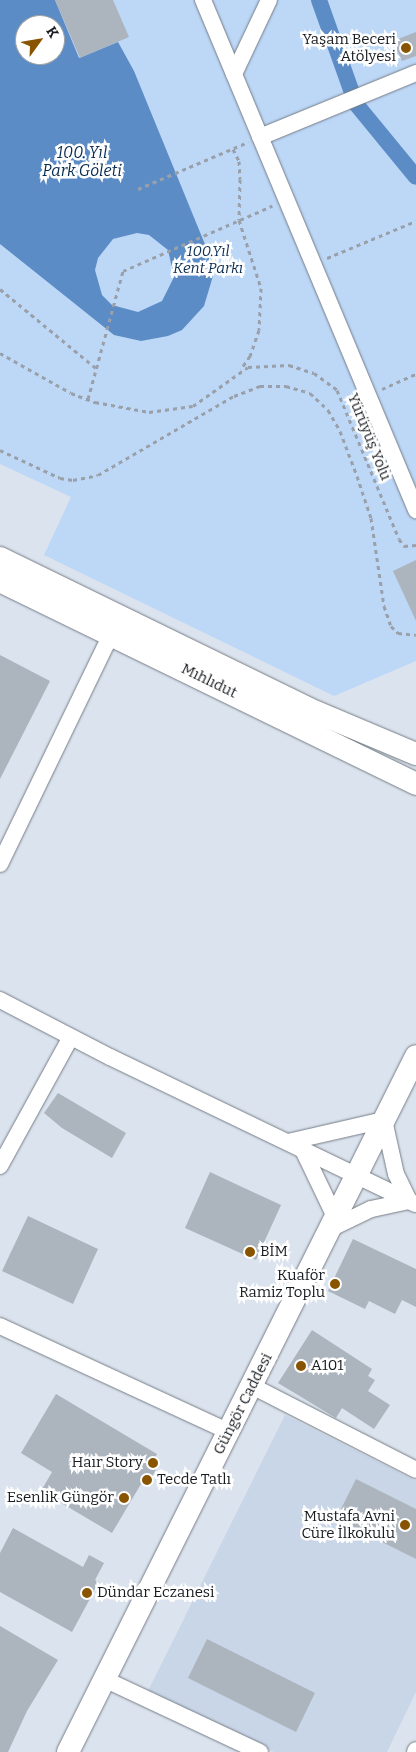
<!DOCTYPE html>
<meta charset="utf-8">
<style>
body{margin:0}
#map{position:relative;width:416px;height:1752px;overflow:hidden;background:#dbe3ee;font-family:Bitter,serif}
div>[style]{position:absolute}
.built>*{inset:0;background:#c9d6e7}
.green>*{inset:0;background:#bdd7f7}
.water>*{inset:0;background:#5c8cc6}
.canal>*{height:16px;margin:-8px;padding:0 8px;transform-origin:8px;border-radius:8px;background:#5c8cc6}
.building>*{inset:0;background:#acb4be}
.path>*{height:3px;margin-top:-1.5px;transform-origin:0;background:repeating-linear-gradient(90deg,#9aa0a9 0 4px,transparent 0 8px)}
.roads{filter:drop-shadow(0 0 1px #757d86) drop-shadow(0 0 1px #757d86)}
.street>*{height:16px;margin:-8px;padding:0 8px;transform-origin:8px;border-radius:8px;background:#fff}
.secondary>*{height:22px;margin:-11px;padding:0 11px;transform-origin:11px;border-radius:11px;background:#fff}
.dots>*{width:14px;height:14px;translate:-50% -50%;box-sizing:border-box;border:2px solid #fff;border-radius:50%}
span{translate:-50% -50%;white-space:nowrap;text-align:center;line-height:1.15;-webkit-text-stroke:5px #fff;paint-order:stroke}
.poi-label{font-size:15px;color:#181b1f}
.right{translate:-100% -50%;text-align:right}
.left{translate:0 -50%;text-align:left}
.park-label{font-size:15px;color:#0c2e54;font-style:italic}
.street-label{font-size:15px;color:#181b1f}
.water-label{font-size:16px;color:#072a4f;font-style:italic}
.north{position:absolute;left:15px;top:15px;width:50px;height:50px;box-sizing:border-box;background:#fff;border:1px solid #a3a4a5;border-radius:50%;rotate:58deg;font-size:14px;font-weight:700;line-height:20px;text-align:center;color:#181b1f}
.north::after{content:'';display:block;margin:auto;width:18px;height:22px;background:#885400;clip-path:polygon(50% 0,100% 100%,50% 72%,0 100%)}
</style>
<div id="map">
<div class="built">
<i style="clip-path:polygon(285px 1415px,416px 1481px,416px 1692px,387px 1752px,274px 1752px,148px 1691px)"></i>
</div>
<div class="green">
<i style="clip-path:polygon(evenodd,0 0,416px 0,416px 661px,334px 696px,44px 555px,71px 497px,0 464px,0 0,25px 25px,55px 25px,55px 55px,25px 55px,25px 25px)"></i>
</div>
<div class="water">
<i style="clip-path:polygon(evenodd,0 0,55px 0,79px 58px,118px 42px,134px 71px,211px 259px,213px 276px,204px 306px,182px 330px,168px 336px,141px 341px,114px 335px,0 244px,0 0,25px 25px,55px 25px,55px 55px,25px 55px,25px 25px,0 0,137px 233px,149px 235px,168px 250px,174px 277px,162px 301px,138px 312px,112px 305px,102px 295px,95px 270px,98px 258px,113px 239px,137px 233px)"></i>
</div>
<div class="canal">
<i style="left:319px;top:0;width:110px;rotate:70.4deg"></i>
<i style="left:356px;top:104px;width:94px;rotate:50.6deg"></i>
</div>
<div class="building">
<i style="clip-path:polygon(55px 0,113px 0,129px 37px,80px 58px)"></i>
<i style="clip-path:polygon(416px 32px,416px 56px,402px 61px,393px 41px)"></i>
<i style="clip-path:polygon(416px 560px,416px 621px,393px 571px)"></i>
<i style="clip-path:polygon(0 655px,50px 681px,0 779px)"></i>
<i style="clip-path:polygon(58px 1093px,126px 1133px,112px 1158px,62px 1128px,44px 1113px)"></i>
<i style="clip-path:polygon(210px 1172px,281px 1205px,256px 1260px,185px 1228px)"></i>
<i style="clip-path:polygon(28px 1216px,98px 1249px,73px 1304px,2px 1271px)"></i>
<i style="clip-path:polygon(353px 1239px,416px 1269px,416px 1307px,402px 1300px,395px 1314px,369px 1301px,365px 1309px,328px 1291px)"></i>
<i style="clip-path:polygon(312px 1330px,372px 1369px,368px 1376px,375px 1380px,368px 1391px,390px 1405px,374px 1429px,342px 1408px,336px 1418px,278px 1383px)"></i>
<i style="clip-path:polygon(56px 1394px,157px 1454px,152px 1463px,158px 1466px,146px 1487px,141px 1484px,112px 1533px,41px 1491px,52px 1472px,21px 1453px)"></i>
<i style="clip-path:polygon(356px 1479px,416px 1509px,416px 1559px,336px 1519px)"></i>
<i style="clip-path:polygon(13px 1528px,83px 1567px,89px 1555px,104px 1563px,95px 1580px,99px 1582px,72px 1632px,0 1592px,0 1553px)"></i>
<i style="clip-path:polygon(0 1626px,58px 1660px,27px 1711px,8px 1752px,0 1752px)"></i>
<i style="clip-path:polygon(207px 1639px,315px 1693px,296px 1732px,188px 1678px)"></i>
</div>
<div class="path">
<i style="left:233px;top:149px;width:13px;rotate:63deg"></i>
<i style="left:239px;top:161px;width:18px;rotate:87deg"></i>
<i style="left:240px;top:179px;width:41px;rotate:91.4deg"></i>
<i style="left:239px;top:220px;width:71px;rotate:72.1deg"></i>
<i style="left:261px;top:288px;width:42px;rotate:92.7deg"></i>
<i style="left:259px;top:330px;width:28px;rotate:109deg"></i>
<i style="left:250px;top:356px;width:16px;rotate:125deg"></i>
<i style="left:138px;top:189px;width:120px;rotate:-23.1deg"></i>
<i style="left:327px;top:258px;width:96px;rotate:-22.6deg"></i>
<i style="left:0;top:289px;width:124px;rotate:39.5deg"></i>
<i style="left:0;top:353px;width:81px;rotate:29.4deg"></i>
<i style="left:71px;top:393px;width:26px;rotate:21deg"></i>
<i style="left:95px;top:402px;width:55px;rotate:10.5deg"></i>
<i style="left:149px;top:412px;width:44px;rotate:-7.8deg"></i>
<i style="left:193px;top:406px;width:67px;rotate:-35.3deg"></i>
<i style="left:248px;top:367px;width:41px;rotate:-2.8deg"></i>
<i style="left:289px;top:365px;width:26px;rotate:18deg"></i>
<i style="left:314px;top:373px;width:29px;rotate:36deg"></i>
<i style="left:337px;top:390px;width:161px;rotate:67.4deg"></i>
<i style="left:399px;top:539px;width:9px;rotate:54deg"></i>
<i style="left:404px;top:546px;width:12px;rotate:-5deg"></i>
<i style="left:382px;top:389px;width:37px;rotate:-24deg"></i>
<i style="left:88px;top:399px;width:133px;rotate:-74.7deg"></i>
<i style="left:123px;top:271px;width:163px;rotate:-23.6deg"></i>
<i style="left:0;top:450px;width:66px;rotate:25deg"></i>
<i style="left:60px;top:478px;width:13px;rotate:9deg"></i>
<i style="left:73px;top:480px;width:25px;rotate:-11deg"></i>
<i style="left:98px;top:475px;width:157px;rotate:-30.2deg"></i>
<i style="left:234px;top:396px;width:28px;rotate:-21deg"></i>
<i style="left:260px;top:386px;width:26px"></i>
<i style="left:286px;top:386px;width:25px;rotate:16deg"></i>
<i style="left:310px;top:393px;width:25px;rotate:43deg"></i>
<i style="left:328px;top:410px;width:24px;rotate:60deg"></i>
<i style="left:340px;top:431px;width:48px;rotate:69.3deg"></i>
<i style="left:357px;top:476px;width:44px;rotate:71.6deg"></i>
<i style="left:371px;top:518px;width:89px;rotate:81.6deg"></i>
<i style="left:384px;top:606px;width:21px;rotate:71deg"></i>
<i style="left:391px;top:626px;width:10px;rotate:45deg"></i>
<i style="left:398px;top:633px;width:18px;rotate:6deg"></i>
</div>
<div class="roads">
<div class="street">
<i style="left:203px;top:0;width:553px;rotate:67.33deg"></i>
<i style="left:234px;top:74px;width:82px;rotate:-64.7deg"></i>
<i style="left:260px;top:137px;width:169px;rotate:-22.3deg"></i>
<i style="left:0;top:864px;width:255px;rotate:-64.2deg"></i>
<i style="left:0;top:1000px;width:124px;rotate:27.4deg"></i>
<i style="left:110px;top:1057px;width:339px;rotate:25.7deg"></i>
<i style="left:288px;top:1142px;width:98px;rotate:-12.9deg"></i>
<i style="left:384px;top:1120px;width:55px;rotate:77.5deg"></i>
<i style="left:396px;top:1174px;width:30px;rotate:64deg"></i>
<i style="left:409px;top:1201px;width:39px;rotate:168deg"></i>
<i style="left:371px;top:1209px;width:46px;rotate:154deg"></i>
<i style="left:302px;top:1148px;width:79px;rotate:64.4deg"></i>
<i style="left:0;top:1166px;width:147px;rotate:-61.2deg"></i>
<i style="left:0;top:1326px;width:252px;rotate:24.8deg"></i>
<i style="left:252px;top:1386px;width:184px;rotate:27.1deg"></i>
<i style="left:106px;top:1680px;width:170px;rotate:25.1deg"></i>
<i style="left:415px;top:1752px;width:2px;rotate:-63deg"></i>
</div>
<div class="secondary">
<i style="left:0;top:558px;width:352px;rotate:26deg"></i>
<i style="left:316px;top:712px;width:108px;rotate:22.8deg"></i>
<i style="left:0;top:581px;width:463px;rotate:26deg"></i>
<i style="left:68px;top:1752px;width:778px;rotate:-63.43deg"></i>
</div>
</div>
<div class="dots">
<i style="left:406px;top:48px;background:#885400"></i>
<i style="left:250px;top:1252px;background:#885400"></i>
<i style="left:335px;top:1284px;background:#885400"></i>
<i style="left:301px;top:1366px;background:#885400"></i>
<i style="left:153px;top:1463px;background:#885400"></i>
<i style="left:147px;top:1480px;background:#885400"></i>
<i style="left:124px;top:1498px;background:#885400"></i>
<i style="left:405px;top:1525px;background:#885400"></i>
<i style="left:87px;top:1593px;background:#885400"></i>
</div>
<div class="poi-label">
<span class="right" style="left:396px;top:48px">Yaşam Beceri<br>Atölyesi</span>
<span class="left" style="left:260px;top:1252px">BİM</span>
<span class="right" style="left:325px;top:1284px">Kuaför<br>Ramiz Toplu</span>
<span class="left" style="left:311px;top:1366px">A101</span>
<span class="right" style="left:143px;top:1463px">Haır Story</span>
<span class="left" style="left:157px;top:1480px">Tecde Tatlı</span>
<span class="right" style="left:114px;top:1498px">Esenlik Güngör</span>
<span class="right" style="left:395px;top:1525px">Mustafa Avni<br>Cüre İlkokulu</span>
<span class="left" style="left:97px;top:1593px">Dündar Eczanesi</span>
</div>
<div class="park-label">
<span style="left:208px;top:260px">100.Yıl<br>Kent Parkı</span>
</div>
<div class="street-label">
<span style="left:369px;top:437px;rotate:68deg">Yürüyüş Yolu</span>
<span style="left:209px;top:681px;rotate:26deg">Mıhlıdut</span>
<span style="left:243px;top:1404px;rotate:-63deg">Güngör Caddesi</span>
</div>
<div class="water-label">
<span style="left:82px;top:162px">100. Yıl<br>Park Göleti</span>
</div>
<div class="north">K</div>
</div>
